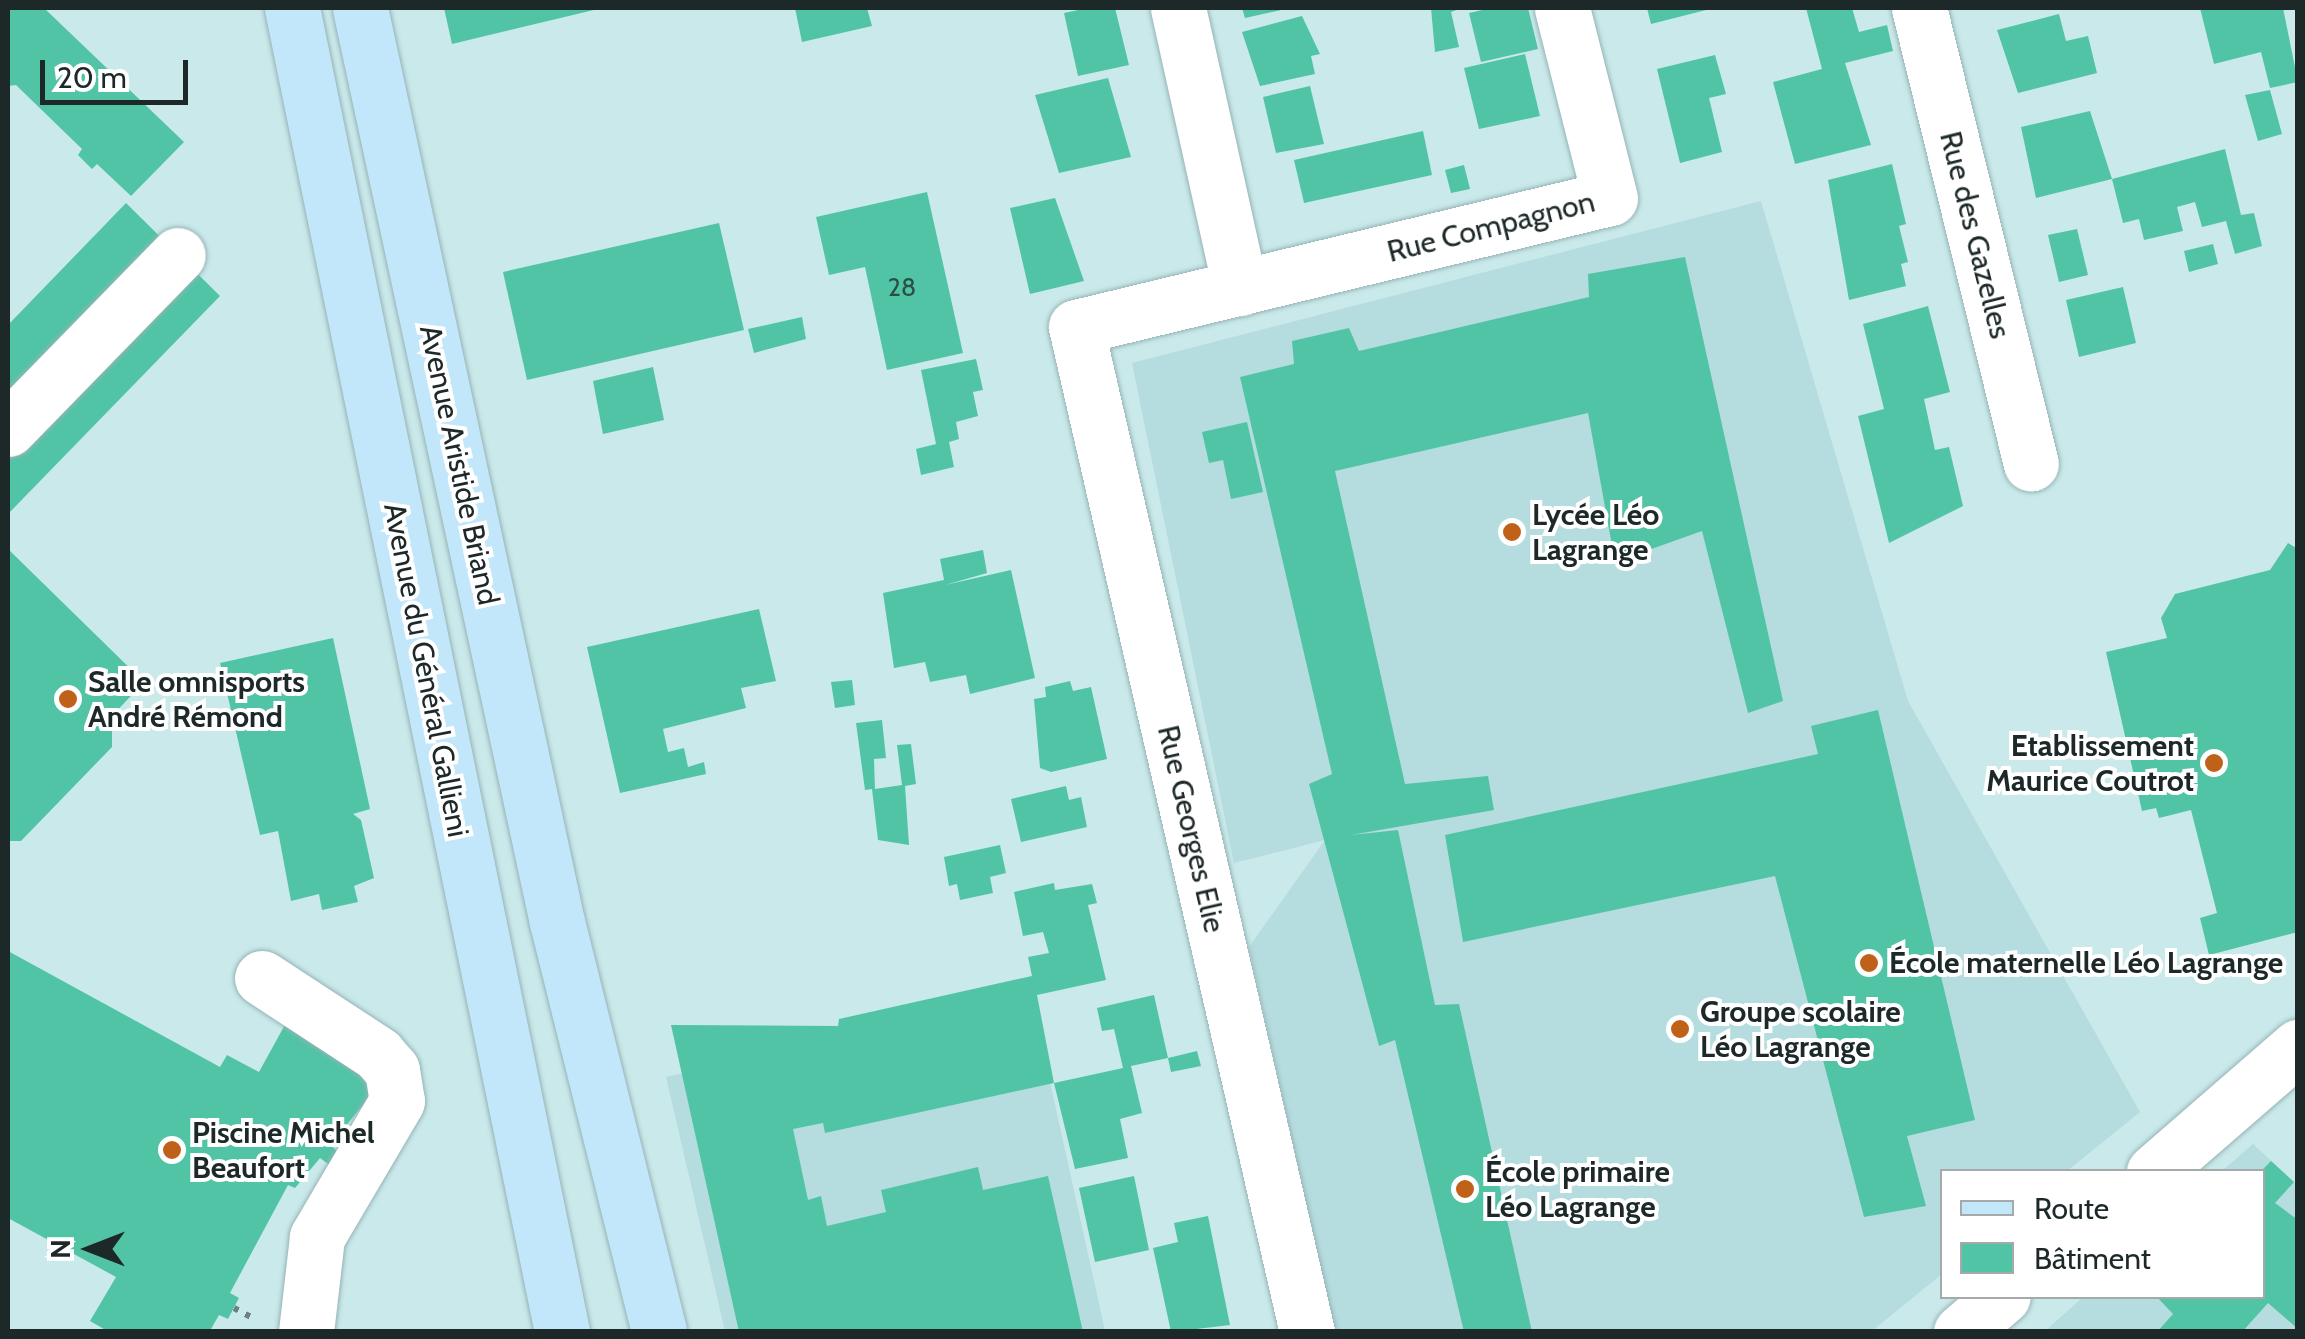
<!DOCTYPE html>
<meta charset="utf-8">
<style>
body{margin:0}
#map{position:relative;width:2305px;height:1339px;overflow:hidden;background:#cae9eb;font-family:Cabin,sans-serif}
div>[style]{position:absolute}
.built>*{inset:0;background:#b5dcdf}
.building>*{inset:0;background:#51c4a5}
.path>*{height:6px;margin-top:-3px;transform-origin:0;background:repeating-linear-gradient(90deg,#6d8183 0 5px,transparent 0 13px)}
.roads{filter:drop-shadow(0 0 2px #96b3b5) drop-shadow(0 0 2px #96b3b5)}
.minor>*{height:55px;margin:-27.5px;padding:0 27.5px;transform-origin:27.5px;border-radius:27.5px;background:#fff}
.major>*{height:55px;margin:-27.5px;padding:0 27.5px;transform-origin:27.5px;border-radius:27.5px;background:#c2e6fa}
.dots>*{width:28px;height:28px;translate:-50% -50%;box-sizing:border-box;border:5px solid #fff;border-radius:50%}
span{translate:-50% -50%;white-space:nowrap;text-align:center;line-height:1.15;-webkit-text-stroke:8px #fff;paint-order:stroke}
.number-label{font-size:25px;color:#2a4f48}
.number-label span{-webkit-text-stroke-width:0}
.street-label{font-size:30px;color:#1d2829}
.poi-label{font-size:30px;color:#1d2829;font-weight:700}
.left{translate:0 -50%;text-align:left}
.right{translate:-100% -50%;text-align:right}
.frame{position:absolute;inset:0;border:10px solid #1d2829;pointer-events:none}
.legend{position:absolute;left:1940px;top:1169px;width:325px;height:130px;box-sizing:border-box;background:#fff;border:2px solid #a5a9a9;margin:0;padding:12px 18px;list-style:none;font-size:30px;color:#1d2829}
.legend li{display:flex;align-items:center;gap:20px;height:50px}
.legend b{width:50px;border:2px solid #a5a9a9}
.north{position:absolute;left:40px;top:1199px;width:100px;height:100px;-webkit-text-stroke:8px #fff;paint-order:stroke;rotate:270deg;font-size:28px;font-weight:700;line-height:40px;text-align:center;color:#1d2829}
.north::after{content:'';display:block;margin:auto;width:35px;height:45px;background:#1d2829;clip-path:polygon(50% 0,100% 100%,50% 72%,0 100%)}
.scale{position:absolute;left:40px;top:60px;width:148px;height:45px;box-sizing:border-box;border:5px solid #1d2829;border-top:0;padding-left:12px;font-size:30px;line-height:35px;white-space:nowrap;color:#1d2829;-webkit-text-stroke:8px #fff;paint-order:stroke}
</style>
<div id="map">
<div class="built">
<i style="clip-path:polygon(1761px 201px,1908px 701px,2140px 1112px,2067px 1171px,1942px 1172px,1942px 1274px,1872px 1331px,1335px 1331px,1249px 947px,1325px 840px,1234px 863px,1132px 363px)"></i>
<i style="clip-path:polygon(1031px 996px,1105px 1331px,725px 1331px,666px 1077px)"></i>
<i style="clip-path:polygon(2253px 1144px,2297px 1185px,2297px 1331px,2044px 1332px,2083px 1297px,2262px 1296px,2262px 1172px,2222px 1171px)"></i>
</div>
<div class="building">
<i style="clip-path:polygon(8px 8px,44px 8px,184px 142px,131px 196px,97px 164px,92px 169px,78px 155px,82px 149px,16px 85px,8px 86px)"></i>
<i style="clip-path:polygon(444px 8px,598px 8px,598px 9px,452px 44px)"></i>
<i style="clip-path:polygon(795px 8px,867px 8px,872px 26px,802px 42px)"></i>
<i style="clip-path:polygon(1088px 8px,1115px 8px,1129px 65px,1078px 76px,1064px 13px)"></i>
<i style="clip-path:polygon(1242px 8px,1286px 8px,1286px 9px,1245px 18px)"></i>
<i style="clip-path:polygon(1431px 8px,1462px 8px,1451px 12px,1459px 47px,1435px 52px)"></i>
<i style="clip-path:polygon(1491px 8px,1528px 8px,1538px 49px,1481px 62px,1469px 13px)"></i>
<i style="clip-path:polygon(1647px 8px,1709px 8px,1710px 9px,1651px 24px)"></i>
<i style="clip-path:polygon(1806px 8px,1852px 8px,1859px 32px,1887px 25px,1893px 51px,1845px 63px,1871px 145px,1795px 164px,1773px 82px,1822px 69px)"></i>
<i style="clip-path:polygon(2200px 8px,2283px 8px,2298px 82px,2270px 88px,2261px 52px,2214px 64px)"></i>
<i style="clip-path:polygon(2059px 14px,2066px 41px,2088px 36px,2097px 73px,2018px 93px,1997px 30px)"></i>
<i style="clip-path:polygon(1302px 16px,1320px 54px,1311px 56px,1315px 74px,1260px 86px,1242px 32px)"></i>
<i style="clip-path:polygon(1525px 54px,1540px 116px,1479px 129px,1464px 68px)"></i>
<i style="clip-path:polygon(1715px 55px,1726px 94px,1709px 98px,1722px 152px,1680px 163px,1657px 69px)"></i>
<i style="clip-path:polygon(1108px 78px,1131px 157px,1059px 173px,1035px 95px)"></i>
<i style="clip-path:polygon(1310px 86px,1324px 144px,1276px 153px,1263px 97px)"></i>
<i style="clip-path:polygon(2270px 90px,2282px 134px,2258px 141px,2245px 95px)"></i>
<i style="clip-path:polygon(2090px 111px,2112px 179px,2036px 198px,2021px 127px)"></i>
<i style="clip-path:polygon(1423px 131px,1432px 175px,1304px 203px,1294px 160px)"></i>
<i style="clip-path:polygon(2225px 149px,2241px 215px,2254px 213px,2262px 246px,2235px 254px,2226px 221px,2202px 227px,2195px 202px,2177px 207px,2183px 231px,2144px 240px,2139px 219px,2123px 223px,2112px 179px)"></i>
<i style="clip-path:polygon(1892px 164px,1906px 224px,1899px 226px,1908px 262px,1901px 264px,1906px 286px,1849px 300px,1828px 180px)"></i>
<i style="clip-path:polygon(1464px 165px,1470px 189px,1451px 193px,1445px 170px)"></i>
<i style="clip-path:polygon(927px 192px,963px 353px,887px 370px,865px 267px,829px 275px,816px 217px)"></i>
<i style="clip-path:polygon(1055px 198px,1084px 281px,1030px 294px,1010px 208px)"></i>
<i style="clip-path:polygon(126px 203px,220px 296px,8px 514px,8px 325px)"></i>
<i style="clip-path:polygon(719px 223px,744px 330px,527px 380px,503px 272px)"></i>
<i style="clip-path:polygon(2077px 229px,2088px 275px,2059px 282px,2048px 235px)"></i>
<i style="clip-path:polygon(2213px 244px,2218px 264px,2189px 272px,2184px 251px)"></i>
<i style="clip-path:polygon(1685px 257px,1783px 701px,1748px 713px,1702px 531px,1615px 562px,1588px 413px,1335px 471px,1405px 784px,1488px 776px,1494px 810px,1351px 835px,1398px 830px,1435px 1005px,1459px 1004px,1532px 1332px,1464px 1332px,1395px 1040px,1379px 1046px,1309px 784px,1332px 774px,1240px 377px,1294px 364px,1292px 341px,1349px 328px,1359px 351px,1589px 297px,1588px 274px)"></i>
<i style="clip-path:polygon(2123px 287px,2136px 343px,2079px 357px,2066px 300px)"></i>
<i style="clip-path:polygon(1928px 306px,1950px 392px,1924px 399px,1935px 450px,1949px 447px,1963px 506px,1889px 543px,1858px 416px,1884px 409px,1863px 324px)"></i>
<i style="clip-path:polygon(802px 317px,806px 339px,754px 353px,748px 329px)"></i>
<i style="clip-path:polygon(976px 359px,983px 390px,973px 392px,978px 416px,956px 422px,959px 439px,949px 442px,954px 467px,921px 475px,916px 449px,936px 444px,921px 370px)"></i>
<i style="clip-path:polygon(653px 367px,664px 420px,603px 434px,593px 381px)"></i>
<i style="clip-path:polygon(1247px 422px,1263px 492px,1231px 499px,1223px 460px,1209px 463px,1202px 432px)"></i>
<i style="clip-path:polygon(2288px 543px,2298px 549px,2298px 932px,2209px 955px,2200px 918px,2217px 913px,2191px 810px,2159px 818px,2156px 808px,2142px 811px,2106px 652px,2167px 638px,2161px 618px,2175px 594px,2270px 570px)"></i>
<i style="clip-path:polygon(8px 549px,144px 682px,112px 716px,112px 747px,21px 841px,8px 841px)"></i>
<i style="clip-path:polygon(983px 550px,987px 573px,945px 585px,1011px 570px,1035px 678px,970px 694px,966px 675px,930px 682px,925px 662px,894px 668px,883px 593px,944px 580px,940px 559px)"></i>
<i style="clip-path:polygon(759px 609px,776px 681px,741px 688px,746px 708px,663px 729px,668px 752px,684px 748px,688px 767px,704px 762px,706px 774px,620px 793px,587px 647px)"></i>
<i style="clip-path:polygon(333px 638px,370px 809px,353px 814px,361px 820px,374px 878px,354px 886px,358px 902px,322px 910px,319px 894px,291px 901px,278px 831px,260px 835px,220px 663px)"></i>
<i style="clip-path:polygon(852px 680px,855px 705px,835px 708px,831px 682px)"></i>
<i style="clip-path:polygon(1070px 681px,1073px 691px,1091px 687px,1107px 759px,1051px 772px,1040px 768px,1034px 699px,1046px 697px,1045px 687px)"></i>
<i style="clip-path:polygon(1878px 710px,1975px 1120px,1907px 1136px,1926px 1206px,1864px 1217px,1775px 876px,1463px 942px,1445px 835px,1818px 754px,1811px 726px)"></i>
<i style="clip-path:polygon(882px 720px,886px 758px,874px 759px,875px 789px,902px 785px,897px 745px,911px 744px,916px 784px,905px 786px,909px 845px,878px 840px,872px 789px,865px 790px,856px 723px)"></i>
<i style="clip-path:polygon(1066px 786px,1069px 800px,1081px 797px,1087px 827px,1021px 842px,1011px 799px)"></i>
<i style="clip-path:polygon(1000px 845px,1006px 873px,990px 877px,993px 893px,960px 900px,957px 884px,949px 886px,944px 857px)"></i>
<i style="clip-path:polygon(1054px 883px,1055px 890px,1092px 884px,1097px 903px,1088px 905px,1106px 980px,1037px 995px,1054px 1083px,1123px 1068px,1114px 1029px,1102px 1031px,1097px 1008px,1154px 995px,1168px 1058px,1131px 1066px,1142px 1113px,1120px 1119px,1128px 1158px,1075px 1169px,1054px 1083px,825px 1133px,823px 1123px,793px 1129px,808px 1200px,821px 1196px,827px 1226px,886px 1212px,881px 1190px,978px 1167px,983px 1190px,1048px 1176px,1083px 1332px,739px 1332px,671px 1025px,838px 1026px,839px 1019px,1032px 976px,1028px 957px,1049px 953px,1043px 932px,1023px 936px,1014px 892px)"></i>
<i style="clip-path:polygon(8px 951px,220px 1067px,227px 1055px,259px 1072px,287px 1021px,378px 1087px,330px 1145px,342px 1155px,331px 1166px,320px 1158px,295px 1188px,288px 1185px,230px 1293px,239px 1298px,228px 1319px,219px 1315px,211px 1329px,217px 1332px,109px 1332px,90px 1321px,116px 1277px,8px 1218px)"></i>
<i style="clip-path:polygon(1197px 1051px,1201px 1066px,1171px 1072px,1168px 1058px)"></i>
<i style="clip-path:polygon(2271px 1161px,2294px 1182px,2275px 1203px,2298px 1220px,2298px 1329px,2268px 1303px,2242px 1332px,2157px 1332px,2173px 1314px,2156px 1296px,2262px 1296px,2262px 1170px)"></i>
<i style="clip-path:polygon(1134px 1176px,1149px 1250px,1095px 1262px,1079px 1188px)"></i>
<i style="clip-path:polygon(1208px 1216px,1230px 1325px,1171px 1332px,1153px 1248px,1178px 1242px,1174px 1223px)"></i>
</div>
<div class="path">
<i style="left:234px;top:1308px;width:24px;rotate:28deg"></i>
</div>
<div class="roads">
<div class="minor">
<i style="left:1178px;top:8px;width:287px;rotate:77.5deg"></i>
<i style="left:1919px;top:8px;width:469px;rotate:76.2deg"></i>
<i style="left:8px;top:429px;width:243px;rotate:-45.7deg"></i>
<i style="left:262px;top:978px;width:139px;rotate:33.2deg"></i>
<i style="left:378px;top:1054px;width:21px;rotate:49deg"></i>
<i style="left:392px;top:1070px;width:31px;rotate:81deg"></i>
<i style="left:397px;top:1101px;width:158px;rotate:120.5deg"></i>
<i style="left:317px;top:1237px;width:96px;rotate:96.6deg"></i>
<i style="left:2154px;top:1172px;width:191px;rotate:-41deg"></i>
<i style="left:1307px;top:1332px;width:1031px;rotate:-102.94deg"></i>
<i style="left:1076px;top:327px;width:549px;rotate:-13.58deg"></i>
<i style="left:1610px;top:198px;width:196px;rotate:-104.2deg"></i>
<i style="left:1961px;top:1332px;width:55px;rotate:-40.6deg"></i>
</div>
<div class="major">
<i style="left:292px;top:8px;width:1351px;rotate:78.47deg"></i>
<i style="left:360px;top:8px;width:935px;rotate:77.84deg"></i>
<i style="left:557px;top:922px;width:422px;rotate:76deg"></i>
</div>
</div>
<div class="dots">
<i style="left:1512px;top:532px;background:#c06119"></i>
<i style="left:68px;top:699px;background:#c06119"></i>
<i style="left:2214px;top:763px;background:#c06119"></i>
<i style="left:1869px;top:963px;background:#c06119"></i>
<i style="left:1680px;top:1029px;background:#c06119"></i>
<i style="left:172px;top:1150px;background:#c06119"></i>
<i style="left:1465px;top:1189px;background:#c06119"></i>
</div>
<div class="number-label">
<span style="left:902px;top:287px">28</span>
</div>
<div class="street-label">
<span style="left:1491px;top:227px;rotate:-14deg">Rue Compagnon</span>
<span style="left:1975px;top:235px;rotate:76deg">Rue des Gazelles</span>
<span style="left:459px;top:465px;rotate:78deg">Avenue Aristide Briand</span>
<span style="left:426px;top:670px;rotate:79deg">Avenue du Général Gallieni</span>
<span style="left:1191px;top:829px;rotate:77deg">Rue Georges Elie</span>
</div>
<div class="poi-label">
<span class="left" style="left:1532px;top:532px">Lycée Léo<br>Lagrange</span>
<span class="left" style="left:88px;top:699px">Salle omnisports<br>André Rémond</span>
<span class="right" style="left:2194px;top:763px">Etablissement<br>Maurice Coutrot</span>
<span class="left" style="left:1889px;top:963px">École maternelle Léo Lagrange</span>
<span class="left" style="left:1700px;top:1029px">Groupe scolaire<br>Léo Lagrange</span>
<span class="left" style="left:192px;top:1150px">Piscine Michel<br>Beaufort</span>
<span class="left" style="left:1485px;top:1189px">École primaire<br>Léo Lagrange</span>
</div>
<div class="frame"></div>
<ul class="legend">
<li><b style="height:12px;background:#c2e6fa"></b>Route</li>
<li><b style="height:28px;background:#51c4a5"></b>Bâtiment</li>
</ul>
<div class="north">N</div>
<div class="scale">20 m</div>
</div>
